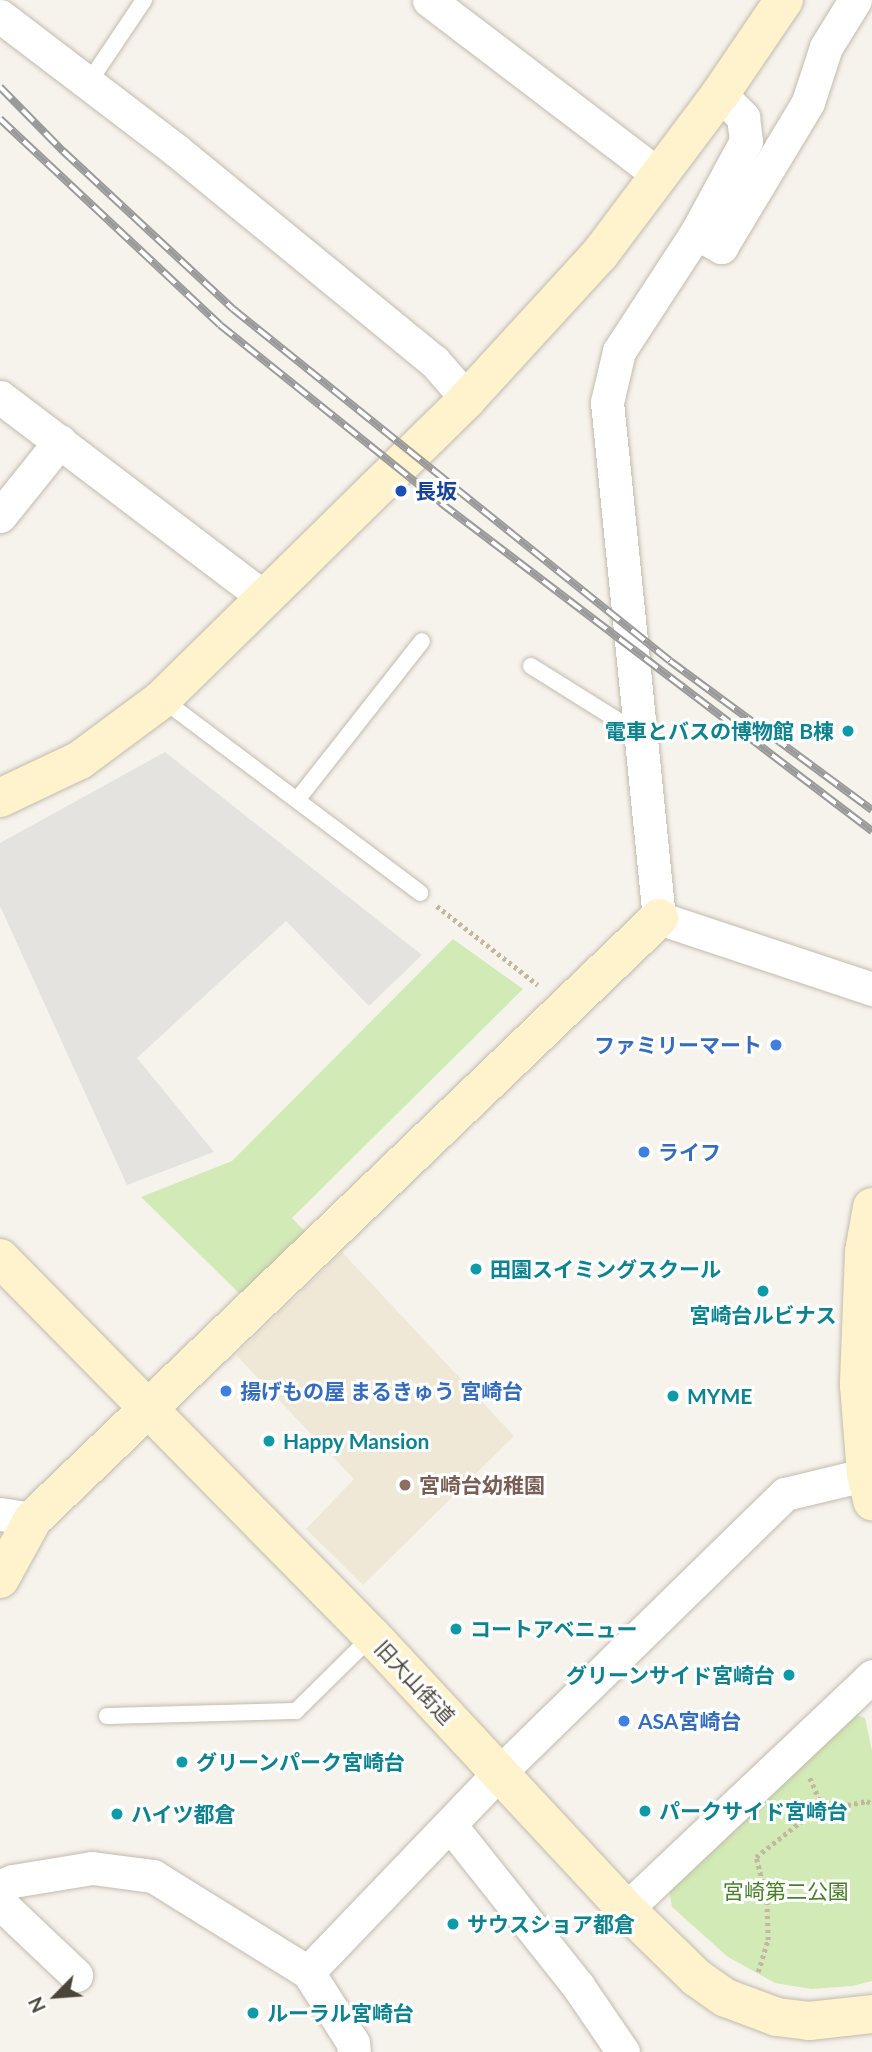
<!DOCTYPE html>
<meta charset="utf-8">
<style>
body{margin:0}
#map{position:relative;width:872px;height:2052px;overflow:hidden;background:#f6f3ec;font-family:Lato,"Noto Sans JP",sans-serif}
div>[style]{position:absolute}
.education>*{inset:0;background:#efe8d6}
.green>*{inset:0;background:#d2eab5}
.parking>*{inset:0;background:#e5e3e0}
.path>*{height:4.5px;margin-top:-2.25px;transform-origin:0;background:repeating-linear-gradient(90deg,#c4b79f 0 3.5px,transparent 0 7px)}
.roads{filter:drop-shadow(0 0 2px #c2bbae) drop-shadow(0 0 2px #c2bbae)}
.lane>*{height:16px;margin:-8px;padding:0 8px;transform-origin:8px;border-radius:8px;background:#fff}
.street>*{height:33px;margin:-16.5px;padding:0 16.5px;transform-origin:16.5px;border-radius:16.5px;background:#fff}
.secondary>*{height:38px;margin:-19px;padding:0 19px;transform-origin:19px;border-radius:19px;background:#fff3cd}
.rail>*{height:8px;margin-top:-4px;transform-origin:0;background:repeating-linear-gradient(90deg,#fff 0 16px,#9a9a9a 0 32px);box-sizing:border-box;border-block:2px solid #9a9a9a}
.dots>*{width:19px;height:19px;translate:-50% -50%;box-sizing:border-box;border:4px solid #fff;border-radius:50%}
span{translate:-50% -50%;white-space:nowrap;text-align:center;line-height:1.15;-webkit-text-stroke:6px #fff;paint-order:stroke}
.transit-label{font-size:21px;color:#164399;font-weight:700}
.left{translate:0 -50%;text-align:left}
.culture-label{font-size:21px;color:#0d838f;font-weight:700}
.right{translate:-100% -50%;text-align:right}
.shop-label{font-size:21px;color:#366cbe;font-weight:700}
.education-label{font-size:21px;color:#785e54;font-weight:700}
.street-label{font-size:21px;color:#4b4439}
.park-label{font-size:21px;color:#4a7f2a}
.north{position:absolute;left:21px;top:1961px;width:70px;height:70px;-webkit-text-stroke:5px #fff;paint-order:stroke;rotate:245deg;font-size:19px;font-weight:700;line-height:28px;text-align:center;color:#4b4439}
.north::after{content:'';display:block;margin:auto;width:24px;height:32px;background:#4b4439;clip-path:polygon(50% 0,100% 100%,50% 72%,0 100%)}
</style>
<div id="map">
<div class="education">
<i style="clip-path:polygon(342px 1252px,514px 1436px,363px 1585px,306px 1529px,354px 1479px,236px 1355px)"></i>
</div>
<div class="green">
<i style="clip-path:polygon(453px 939px,523px 989px,292px 1218px,310px 1237px,245px 1299px,141px 1197px,232px 1161px)"></i>
<i style="clip-path:polygon(849px 1713px,865px 1718px,872px 1751px,872px 1981px,852px 1986px,811px 1989px,775px 1983px,728px 1957px,672px 1907px,668px 1884px)"></i>
</div>
<div class="parking">
<i style="clip-path:polygon(165px 752px,422px 955px,369px 1006px,286px 921px,137px 1058px,214px 1152px,127px 1185px,0 906px,0 843px)"></i>
</div>
<div class="path">
<i style="left:437px;top:906px;width:128px;rotate:38deg"></i>
<i style="left:810px;top:1778px;width:34px;rotate:66deg"></i>
<i style="left:758px;top:1972px;width:34px;rotate:-73deg"></i>
<i style="left:768px;top:1940px;width:37px;rotate:-92deg"></i>
<i style="left:767px;top:1903px;width:47px;rotate:-103.4deg"></i>
<i style="left:756px;top:1857px;width:73px;rotate:-38.3deg"></i>
<i style="left:813px;top:1812px;width:55px;rotate:-11.5deg"></i>
<i style="left:867px;top:1801px;width:6px;rotate:31deg"></i>
</div>
<div class="roads">
<div class="lane">
<i style="left:89px;top:82px;width:99px;rotate:-56.1deg"></i>
<i style="left:531px;top:666px;width:130px;rotate:32.1deg"></i>
<i style="left:162px;top:699px;width:323px;rotate:36.9deg"></i>
<i style="left:297px;top:800px;width:202px;rotate:-51.8deg"></i>
<i style="left:107px;top:1716px;width:189px;rotate:-1.5deg"></i>
<i style="left:296px;top:1711px;width:107px;rotate:-44.6deg"></i>
</div>
<div class="street">
<i style="left:429px;top:0;width:290px;rotate:37.3deg"></i>
<i style="left:0;top:16px;width:223px;rotate:37.3deg"></i>
<i style="left:177px;top:151px;width:332px;rotate:39.3deg"></i>
<i style="left:434px;top:361px;width:50px;rotate:49deg"></i>
<i style="left:720px;top:94px;width:33px;rotate:45deg"></i>
<i style="left:743px;top:117px;width:24px;rotate:83deg"></i>
<i style="left:746px;top:141px;width:105px;rotate:118.5deg"></i>
<i style="left:696px;top:233px;width:141px;rotate:123.1deg"></i>
<i style="left:619px;top:351px;width:52px;rotate:103.2deg"></i>
<i style="left:607px;top:402px;width:519px;rotate:84.25deg"></i>
<i style="left:659px;top:918px;width:225px;rotate:18.4deg"></i>
<i style="left:696px;top:233px;width:29px;rotate:29deg"></i>
<i style="left:721px;top:247px;width:169px;rotate:-59deg"></i>
<i style="left:808px;top:102px;width:58px;rotate:-71.9deg"></i>
<i style="left:826px;top:47px;width:55px;rotate:-58.3deg"></i>
<i style="left:0;top:397px;width:334px;rotate:37.2deg"></i>
<i style="left:0;top:516px;width:96px;rotate:-51.3deg"></i>
<i style="left:0;top:1514px;width:33px;rotate:9deg"></i>
<i style="left:450px;top:1825px;width:206px;rotate:51.5deg"></i>
<i style="left:578px;top:1986px;width:80px;rotate:55.7deg"></i>
<i style="left:0;top:1886px;width:14px;rotate:-21deg"></i>
<i style="left:13px;top:1881px;width:80px;rotate:-9.3deg"></i>
<i style="left:92px;top:1868px;width:62px;rotate:7.5deg"></i>
<i style="left:153px;top:1876px;width:182px;rotate:31.8deg"></i>
<i style="left:308px;top:1972px;width:84px;rotate:57.6deg"></i>
<i style="left:353px;top:2043px;width:9px;rotate:84deg"></i>
<i style="left:0;top:1903px;width:105px;rotate:43.5deg"></i>
<i style="left:626px;top:1909px;width:339px;rotate:-43.4deg"></i>
<i style="left:308px;top:1972px;width:276px;rotate:-46.2deg"></i>
<i style="left:499px;top:1773px;width:400px;rotate:-44.3deg"></i>
<i style="left:785px;top:1494px;width:89px;rotate:-13.6deg"></i>
</div>
<div class="secondary">
<i style="left:0;top:798px;width:89px;rotate:-25.4deg"></i>
<i style="left:80px;top:760px;width:102px;rotate:-36.6deg"></i>
<i style="left:162px;top:699px;width:428px;rotate:-44.5deg"></i>
<i style="left:467px;top:399px;width:197px;rotate:-47.5deg"></i>
<i style="left:600px;top:254px;width:200px;rotate:-53.1deg"></i>
<i style="left:720px;top:94px;width:114px;rotate:-55.8deg"></i>
<i style="left:872px;top:1207px;width:46px;rotate:100.1deg"></i>
<i style="left:864px;top:1252px;width:133px;rotate:92.2deg"></i>
<i style="left:859px;top:1385px;width:89px;rotate:85.5deg"></i>
<i style="left:866px;top:1474px;width:28px;rotate:77deg"></i>
<i style="left:0;top:1258px;width:530px;rotate:45.46deg"></i>
<i style="left:372px;top:1636px;width:373px;rotate:47.1deg"></i>
<i style="left:626px;top:1909px;width:99px;rotate:44.2deg"></i>
<i style="left:697px;top:1978px;width:35px;rotate:35deg"></i>
<i style="left:726px;top:1998px;width:54px;rotate:20.4deg"></i>
<i style="left:777px;top:2017px;width:32px;rotate:7deg"></i>
<i style="left:809px;top:2021px;width:63px;rotate:-6.3deg"></i>
<i style="left:0;top:1579px;width:68px;rotate:-61.2deg"></i>
<i style="left:33px;top:1519px;width:868px;rotate:-43.83deg"></i>
</div>
</div>
<div class="rail">
<i style="left:0;top:87px;width:90px;rotate:45.5deg"></i>
<i style="left:63px;top:151px;width:232px;rotate:42.9deg"></i>
<i style="left:233px;top:309px;width:561px;rotate:38.85deg"></i>
<i style="left:670px;top:661px;width:251px;rotate:36.4deg"></i>
<i style="left:0;top:119px;width:301px;rotate:43.1deg"></i>
<i style="left:220px;top:325px;width:284px;rotate:38.8deg"></i>
<i style="left:441px;top:503px;width:542px;rotate:37.27deg"></i>
</div>
<div class="dots">
<i style="left:401px;top:491px;background:#1a4fb4"></i>
<i style="left:848px;top:731px;background:#0f9aa8"></i>
<i style="left:776px;top:1045px;background:#3f7fe0"></i>
<i style="left:644px;top:1152px;background:#3f7fe0"></i>
<i style="left:476px;top:1269px;background:#0f9aa8"></i>
<i style="left:763px;top:1291px;background:#0f9aa8"></i>
<i style="left:226px;top:1391px;background:#3f7fe0"></i>
<i style="left:673px;top:1396px;background:#0f9aa8"></i>
<i style="left:269px;top:1441px;background:#0f9aa8"></i>
<i style="left:405px;top:1485px;background:#8d6e63"></i>
<i style="left:456px;top:1629px;background:#0f9aa8"></i>
<i style="left:789px;top:1675px;background:#0f9aa8"></i>
<i style="left:624px;top:1721px;background:#3f7fe0"></i>
<i style="left:182px;top:1762px;background:#0f9aa8"></i>
<i style="left:645px;top:1811px;background:#0f9aa8"></i>
<i style="left:117px;top:1814px;background:#0f9aa8"></i>
<i style="left:453px;top:1924px;background:#0f9aa8"></i>
<i style="left:253px;top:2013px;background:#0f9aa8"></i>
</div>
<div class="transit-label">
<span class="left" style="left:415px;top:491px">長坂</span>
</div>
<div class="culture-label">
<span class="right" style="left:834px;top:731px">電車とバスの博物館 B棟</span>
<span class="left" style="left:490px;top:1269px">田園スイミングスクール</span>
<span style="left:763px;top:1315px">宮崎台ルビナス</span>
<span class="left" style="left:687px;top:1396px">MYME</span>
<span class="left" style="left:283px;top:1441px">Happy Mansion</span>
<span class="left" style="left:470px;top:1629px">コートアベニュー</span>
<span class="right" style="left:775px;top:1675px">グリーンサイド宮崎台</span>
<span class="left" style="left:196px;top:1762px">グリーンパーク宮崎台</span>
<span class="left" style="left:659px;top:1811px">パークサイド宮崎台</span>
<span class="left" style="left:131px;top:1814px">ハイツ都倉</span>
<span class="left" style="left:467px;top:1924px">サウスショア都倉</span>
<span class="left" style="left:267px;top:2013px">ルーラル宮崎台</span>
</div>
<div class="shop-label">
<span class="right" style="left:762px;top:1045px">ファミリーマート</span>
<span class="left" style="left:658px;top:1152px">ライフ</span>
<span class="left" style="left:240px;top:1391px">揚げもの屋 まるきゅう 宮崎台</span>
<span class="left" style="left:638px;top:1721px">ASA宮崎台</span>
</div>
<div class="education-label">
<span class="left" style="left:419px;top:1485px">宮崎台幼稚園</span>
</div>
<div class="street-label">
<span style="left:415px;top:1682px;rotate:47deg">旧大山街道</span>
</div>
<div class="park-label">
<span style="left:786px;top:1891px">宮崎第二公園</span>
</div>
<div class="north">N</div>
</div>
